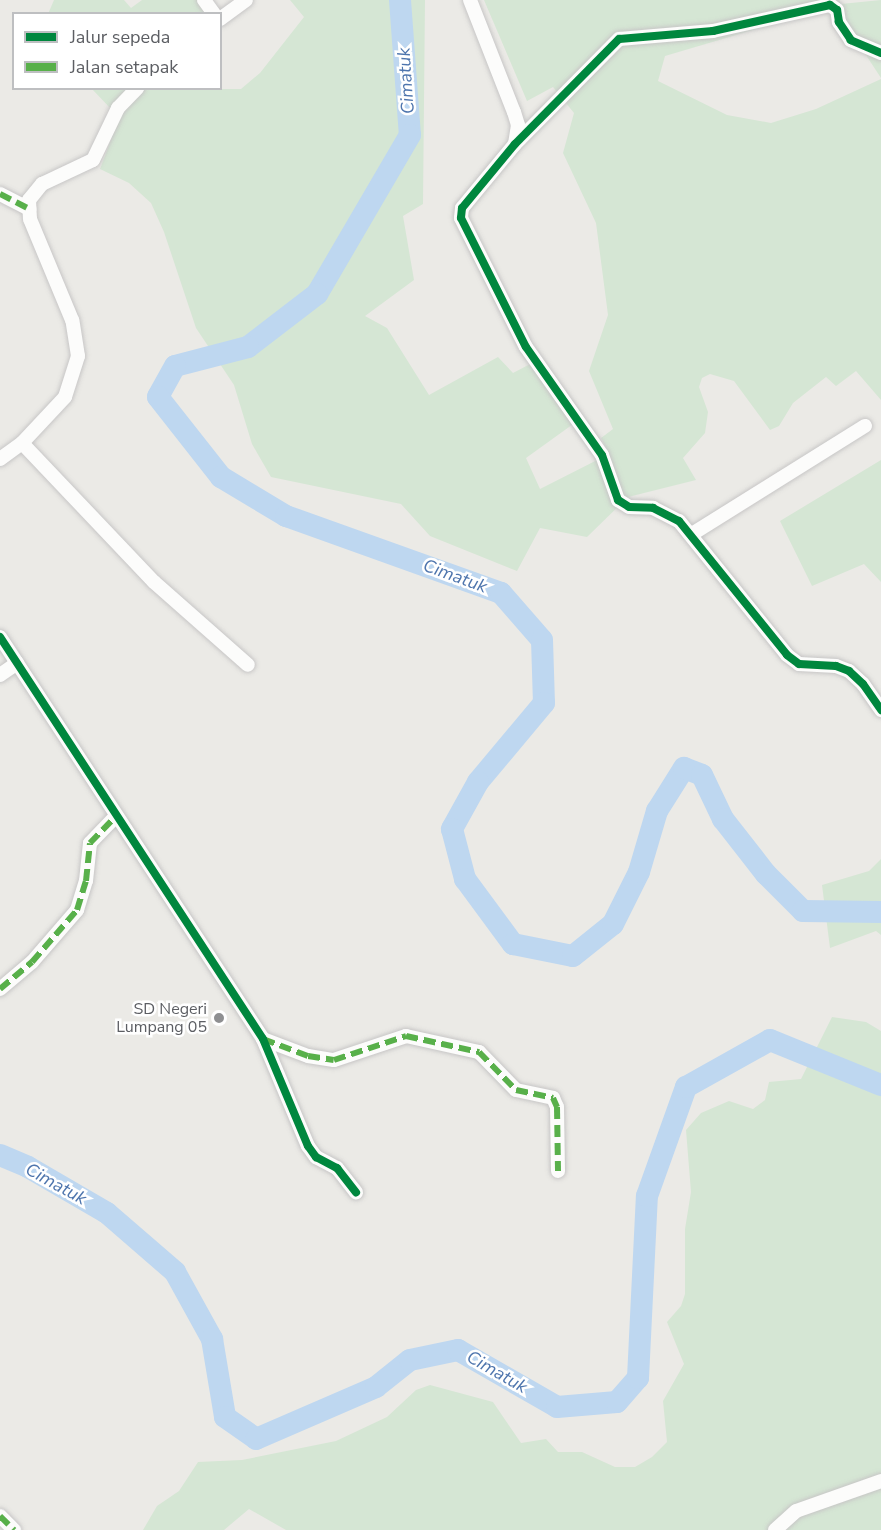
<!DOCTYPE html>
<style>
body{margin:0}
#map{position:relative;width:881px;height:1530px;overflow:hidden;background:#ebeae6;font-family:"Nunito Sans",sans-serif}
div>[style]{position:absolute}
.green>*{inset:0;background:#d5e6d4}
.river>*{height:22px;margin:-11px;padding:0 11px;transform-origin:11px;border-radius:11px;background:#bed7f0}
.roads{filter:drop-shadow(0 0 2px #c7c6c6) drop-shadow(0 0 2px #c7c6c6)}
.street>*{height:14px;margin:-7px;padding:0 7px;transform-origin:7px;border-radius:7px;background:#fcfcfb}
.quiet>*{height:6px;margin-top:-3px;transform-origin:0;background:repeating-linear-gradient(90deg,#58b04a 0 12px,transparent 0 18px)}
.cycleway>*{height:8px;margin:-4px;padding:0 4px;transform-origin:4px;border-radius:4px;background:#00873e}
.dots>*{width:16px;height:16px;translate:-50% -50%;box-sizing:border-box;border:3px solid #fff;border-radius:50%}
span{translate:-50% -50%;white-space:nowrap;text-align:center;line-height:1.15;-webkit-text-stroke:5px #fff;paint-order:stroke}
.poi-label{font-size:16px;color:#5c5e63}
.right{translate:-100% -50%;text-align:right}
.water-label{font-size:18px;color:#4e75ad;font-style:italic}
.legend{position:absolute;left:12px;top:12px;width:210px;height:78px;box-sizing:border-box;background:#fff;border:2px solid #bebfc1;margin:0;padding:8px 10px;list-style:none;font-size:18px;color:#5c5e63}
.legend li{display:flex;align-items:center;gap:12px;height:30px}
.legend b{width:30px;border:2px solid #bebfc1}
</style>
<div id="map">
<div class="green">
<i style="clip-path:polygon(54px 0,124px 0,131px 8px,142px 0,198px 0,211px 14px,48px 14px)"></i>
<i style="clip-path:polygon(290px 0,425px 0,423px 204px,403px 216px,414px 280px,365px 316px,387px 328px,429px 395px,498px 357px,513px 373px,536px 361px,576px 422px,526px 458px,540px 489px,609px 454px,601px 438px,613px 429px,589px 371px,608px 315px,596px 223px,563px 153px,574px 113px,553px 87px,527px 101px,484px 0,839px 0,841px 4px,881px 0,881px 78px,841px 17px,841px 4px,665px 56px,658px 81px,727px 115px,771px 123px,816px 109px,881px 79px,881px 400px,856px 371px,836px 386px,826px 377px,793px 403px,779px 426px,770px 430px,734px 381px,710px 374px,702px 378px,699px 387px,708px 412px,705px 433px,683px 458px,696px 480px,628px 497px,587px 537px,540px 528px,517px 571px,430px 536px,401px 504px,271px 477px,252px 444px,234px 385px,196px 328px,164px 232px,151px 203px,129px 183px,100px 169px,112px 137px,112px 110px,92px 89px,241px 89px,260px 73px,304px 17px)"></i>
<i style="clip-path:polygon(881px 460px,881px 582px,864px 564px,812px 586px,780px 521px)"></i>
<i style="clip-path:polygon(881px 859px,881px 935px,876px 931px,830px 948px,822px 885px,869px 871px)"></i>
<i style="clip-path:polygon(832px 1017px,866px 1022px,881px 1031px,881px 1530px,286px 1530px,249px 1509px,224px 1530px,143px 1530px,157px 1506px,179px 1491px,198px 1462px,242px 1460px,336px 1441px,387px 1417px,416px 1390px,430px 1385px,493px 1402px,521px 1443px,546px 1439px,558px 1452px,582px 1452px,615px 1467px,635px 1467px,652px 1457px,667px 1442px,663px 1401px,684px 1364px,667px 1322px,681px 1306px,685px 1294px,685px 1229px,691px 1192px,686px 1130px,701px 1113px,729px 1101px,753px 1109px,765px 1100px,769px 1082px,801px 1079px)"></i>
</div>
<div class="river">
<i style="left:400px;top:0;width:135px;rotate:85.8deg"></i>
<i style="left:410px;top:135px;width:184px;rotate:120.3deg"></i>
<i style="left:317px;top:294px;width:87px;rotate:142.5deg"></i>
<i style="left:248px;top:347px;width:75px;rotate:165.4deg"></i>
<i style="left:175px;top:366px;width:35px;rotate:119deg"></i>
<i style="left:158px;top:397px;width:102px;rotate:51.8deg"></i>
<i style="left:221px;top:477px;width:76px;rotate:31deg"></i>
<i style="left:286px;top:516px;width:228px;rotate:19.7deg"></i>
<i style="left:501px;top:593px;width:62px;rotate:48.9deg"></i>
<i style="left:542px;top:640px;width:63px;rotate:88.2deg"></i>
<i style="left:544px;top:703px;width:103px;rotate:129.9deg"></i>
<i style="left:478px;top:782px;width:54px;rotate:119deg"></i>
<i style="left:452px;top:829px;width:52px;rotate:75.4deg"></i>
<i style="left:465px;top:879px;width:81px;rotate:53.6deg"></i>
<i style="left:513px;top:944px;width:61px;rotate:11.3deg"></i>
<i style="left:573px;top:956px;width:51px;rotate:-38.7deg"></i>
<i style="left:613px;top:924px;width:58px;rotate:-63.4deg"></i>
<i style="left:639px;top:872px;width:64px;rotate:-73.6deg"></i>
<i style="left:657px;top:811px;width:51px;rotate:-57.9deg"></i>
<i style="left:684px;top:768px;width:19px;rotate:21deg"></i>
<i style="left:702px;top:775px;width:49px;rotate:64.5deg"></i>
<i style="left:723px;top:819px;width:70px;rotate:52deg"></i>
<i style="left:766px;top:874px;width:52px;rotate:45deg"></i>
<i style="left:803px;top:911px;width:78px;rotate:0.7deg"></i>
<i style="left:0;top:1155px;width:30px;rotate:23deg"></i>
<i style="left:28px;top:1167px;width:91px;rotate:30.2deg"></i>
<i style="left:107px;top:1213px;width:90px;rotate:40.9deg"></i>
<i style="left:175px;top:1272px;width:77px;rotate:61.1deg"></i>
<i style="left:212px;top:1339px;width:79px;rotate:80.5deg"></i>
<i style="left:225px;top:1417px;width:38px;rotate:35deg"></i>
<i style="left:256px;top:1439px;width:131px;rotate:-23.4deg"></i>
<i style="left:376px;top:1387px;width:43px;rotate:-38.5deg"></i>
<i style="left:410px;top:1360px;width:49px;rotate:-11.8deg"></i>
<i style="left:458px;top:1350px;width:114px;rotate:29.9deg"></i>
<i style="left:557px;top:1407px;width:60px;rotate:-4.8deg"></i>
<i style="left:617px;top:1402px;width:32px;rotate:-49deg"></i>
<i style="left:638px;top:1378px;width:182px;rotate:-87.2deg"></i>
<i style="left:647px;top:1196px;width:116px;rotate:-70.3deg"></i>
<i style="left:686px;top:1087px;width:96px;rotate:-29.2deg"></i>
<i style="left:770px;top:1040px;width:120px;rotate:22.1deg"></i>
</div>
<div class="roads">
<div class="street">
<i style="left:204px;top:0;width:17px;rotate:54deg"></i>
<i style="left:470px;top:0;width:120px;rotate:68.6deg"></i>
<i style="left:514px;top:112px;width:14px;rotate:73deg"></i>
<i style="left:518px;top:125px;width:19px;rotate:99deg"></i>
<i style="left:220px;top:19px;width:32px;rotate:-36deg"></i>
<i style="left:881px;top:53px;width:33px;rotate:-157deg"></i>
<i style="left:851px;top:40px;width:22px;rotate:-124deg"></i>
<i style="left:839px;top:22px;width:12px;rotate:-99deg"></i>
<i style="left:837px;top:10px;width:9px;rotate:-144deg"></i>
<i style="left:830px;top:5px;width:120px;rotate:167.5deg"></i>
<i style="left:713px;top:31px;width:94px;rotate:175.1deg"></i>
<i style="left:619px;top:39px;width:148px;rotate:134.7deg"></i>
<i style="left:515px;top:144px;width:83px;rotate:129.6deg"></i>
<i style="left:462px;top:208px;width:10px;rotate:96deg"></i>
<i style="left:461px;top:218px;width:144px;rotate:63.3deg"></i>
<i style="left:526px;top:347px;width:132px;rotate:54.9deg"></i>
<i style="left:602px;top:455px;width:48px;rotate:70.4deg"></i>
<i style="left:618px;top:500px;width:13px;rotate:32deg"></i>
<i style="left:629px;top:507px;width:24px;rotate:2deg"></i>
<i style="left:653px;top:508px;width:29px;rotate:27deg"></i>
<i style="left:679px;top:521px;width:172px;rotate:51.1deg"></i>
<i style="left:787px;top:655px;width:15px;rotate:37deg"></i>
<i style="left:799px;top:664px;width:37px;rotate:3deg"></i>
<i style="left:836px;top:666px;width:14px;rotate:21deg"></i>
<i style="left:849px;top:671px;width:19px;rotate:43deg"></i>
<i style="left:863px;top:684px;width:32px;rotate:55deg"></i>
<i style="left:0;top:194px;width:33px;rotate:27deg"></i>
<i style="left:22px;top:443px;width:192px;rotate:46.5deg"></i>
<i style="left:154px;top:582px;width:125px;rotate:41.4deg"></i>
<i style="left:0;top:459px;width:27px;rotate:-36deg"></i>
<i style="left:22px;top:443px;width:63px;rotate:-46.9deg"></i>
<i style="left:65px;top:397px;width:43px;rotate:-72.4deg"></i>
<i style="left:78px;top:356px;width:36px;rotate:-99deg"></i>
<i style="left:72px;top:320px;width:109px;rotate:-112.6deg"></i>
<i style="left:30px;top:219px;width:19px;rotate:-93deg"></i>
<i style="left:29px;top:200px;width:21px;rotate:-51deg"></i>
<i style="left:42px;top:184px;width:56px;rotate:-25.2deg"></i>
<i style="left:93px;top:160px;width:58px;rotate:-64.3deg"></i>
<i style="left:118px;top:108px;width:28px;rotate:-46deg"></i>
<i style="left:692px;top:534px;width:204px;rotate:-32deg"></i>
<i style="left:0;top:637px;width:480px;rotate:56.8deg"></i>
<i style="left:263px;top:1039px;width:116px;rotate:67.2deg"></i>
<i style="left:308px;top:1146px;width:14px;rotate:54deg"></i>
<i style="left:316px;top:1157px;width:24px;rotate:28deg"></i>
<i style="left:337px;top:1168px;width:31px;rotate:52deg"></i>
<i style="left:0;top:675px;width:21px;rotate:-35deg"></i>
<i style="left:0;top:989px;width:42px;rotate:-40.2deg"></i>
<i style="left:32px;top:962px;width:69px;rotate:-49.1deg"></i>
<i style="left:77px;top:910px;width:30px;rotate:-73deg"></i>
<i style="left:86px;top:881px;width:38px;rotate:-84deg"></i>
<i style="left:90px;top:843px;width:36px;rotate:-46deg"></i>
<i style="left:263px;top:1039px;width:48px;rotate:20.7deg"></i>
<i style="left:308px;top:1056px;width:26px;rotate:9deg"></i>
<i style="left:334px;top:1060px;width:76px;rotate:-18.4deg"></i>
<i style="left:406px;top:1036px;width:75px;rotate:12.4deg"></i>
<i style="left:479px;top:1052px;width:53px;rotate:45.8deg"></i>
<i style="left:516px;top:1090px;width:38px;rotate:12deg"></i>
<i style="left:553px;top:1098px;width:10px;rotate:66deg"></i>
<i style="left:557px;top:1107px;width:64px;rotate:89.1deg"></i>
<i style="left:0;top:1516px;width:20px;rotate:45deg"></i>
<i style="left:775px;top:1530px;width:28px;rotate:-42deg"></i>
<i style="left:796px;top:1511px;width:90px;rotate:-19.4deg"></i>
</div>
</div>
<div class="quiet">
<i style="left:0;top:194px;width:33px;rotate:27deg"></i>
<i style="left:0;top:989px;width:42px;rotate:-40.2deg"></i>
<i style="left:32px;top:962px;width:69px;rotate:-49.1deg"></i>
<i style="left:77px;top:910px;width:30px;rotate:-73deg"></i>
<i style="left:86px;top:881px;width:38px;rotate:-84deg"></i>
<i style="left:90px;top:843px;width:36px;rotate:-46deg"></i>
<i style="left:263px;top:1039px;width:48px;rotate:20.7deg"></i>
<i style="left:308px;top:1056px;width:26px;rotate:9deg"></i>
<i style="left:334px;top:1060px;width:76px;rotate:-18.4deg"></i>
<i style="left:406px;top:1036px;width:75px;rotate:12.4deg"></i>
<i style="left:479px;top:1052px;width:53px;rotate:45.8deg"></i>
<i style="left:516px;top:1090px;width:38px;rotate:12deg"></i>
<i style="left:553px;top:1098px;width:10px;rotate:66deg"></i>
<i style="left:557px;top:1107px;width:64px;rotate:89.1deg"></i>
<i style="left:0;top:1516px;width:20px;rotate:45deg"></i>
</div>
<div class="cycleway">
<i style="left:881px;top:53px;width:33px;rotate:-157deg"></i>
<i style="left:851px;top:40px;width:22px;rotate:-124deg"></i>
<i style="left:839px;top:22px;width:12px;rotate:-99deg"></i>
<i style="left:837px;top:10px;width:9px;rotate:-144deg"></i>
<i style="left:830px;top:5px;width:120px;rotate:167.5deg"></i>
<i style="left:713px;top:31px;width:94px;rotate:175.1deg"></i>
<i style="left:619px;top:39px;width:148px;rotate:134.7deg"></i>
<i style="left:515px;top:144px;width:83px;rotate:129.6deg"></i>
<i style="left:462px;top:208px;width:10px;rotate:96deg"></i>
<i style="left:461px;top:218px;width:144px;rotate:63.3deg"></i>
<i style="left:526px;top:347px;width:132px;rotate:54.9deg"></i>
<i style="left:602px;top:455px;width:48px;rotate:70.4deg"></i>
<i style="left:618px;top:500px;width:13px;rotate:32deg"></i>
<i style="left:629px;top:507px;width:24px;rotate:2deg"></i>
<i style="left:653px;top:508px;width:29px;rotate:27deg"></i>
<i style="left:679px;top:521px;width:172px;rotate:51.1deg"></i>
<i style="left:787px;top:655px;width:15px;rotate:37deg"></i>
<i style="left:799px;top:664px;width:37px;rotate:3deg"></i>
<i style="left:836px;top:666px;width:14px;rotate:21deg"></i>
<i style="left:849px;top:671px;width:19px;rotate:43deg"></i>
<i style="left:863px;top:684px;width:32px;rotate:55deg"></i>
<i style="left:0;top:637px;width:480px;rotate:56.8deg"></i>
<i style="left:263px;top:1039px;width:116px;rotate:67.2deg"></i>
<i style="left:308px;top:1146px;width:14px;rotate:54deg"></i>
<i style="left:316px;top:1157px;width:24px;rotate:28deg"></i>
<i style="left:337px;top:1168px;width:31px;rotate:52deg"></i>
</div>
<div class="dots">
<i style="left:219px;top:1018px;background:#8e8f91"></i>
</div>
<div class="poi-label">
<span class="right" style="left:207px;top:1018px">SD Negeri<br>Lumpang 05</span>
</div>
<div class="water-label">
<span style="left:406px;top:81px;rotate:-94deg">Cimatuk</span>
<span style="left:455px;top:576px;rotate:20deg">Cimatuk</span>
<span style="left:56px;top:1184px;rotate:29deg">Cimatuk</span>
<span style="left:497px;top:1372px;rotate:30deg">Cimatuk</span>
</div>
<ul class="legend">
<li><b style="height:8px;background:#00873e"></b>Jalur sepeda</li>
<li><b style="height:8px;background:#58b04a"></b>Jalan setapak</li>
</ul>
</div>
